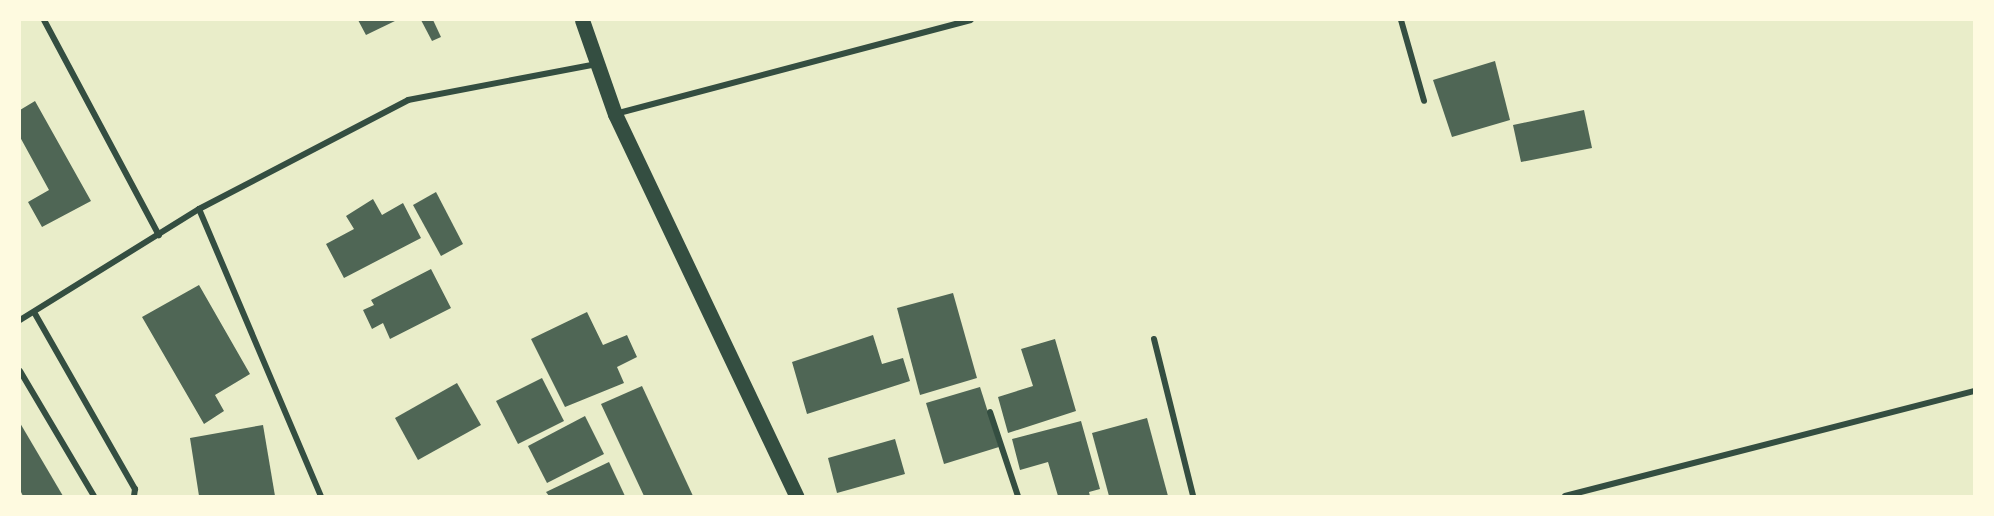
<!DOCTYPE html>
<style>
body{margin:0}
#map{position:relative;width:1994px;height:516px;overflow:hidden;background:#e9edc9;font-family:Montserrat,sans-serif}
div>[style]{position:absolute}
.building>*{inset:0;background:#4f6655}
.minor>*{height:6px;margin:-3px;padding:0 3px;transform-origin:3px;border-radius:3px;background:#344e41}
.primary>*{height:15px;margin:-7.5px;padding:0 7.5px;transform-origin:7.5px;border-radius:7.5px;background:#344e41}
span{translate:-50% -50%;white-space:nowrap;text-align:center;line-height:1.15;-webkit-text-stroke:5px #fefae0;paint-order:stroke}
.frame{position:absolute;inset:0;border:21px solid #fefae0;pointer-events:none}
</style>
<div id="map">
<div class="building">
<i style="clip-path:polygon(358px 20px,397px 20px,366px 35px)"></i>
<i style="clip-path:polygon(421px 20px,433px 20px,441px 37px,432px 41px)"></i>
<i style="clip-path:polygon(1495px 61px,1510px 120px,1452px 137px,1433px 80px)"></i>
<i style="clip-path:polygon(35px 101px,91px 201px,42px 227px,28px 202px,49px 190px,20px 137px,20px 110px)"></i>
<i style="clip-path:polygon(1584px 110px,1592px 148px,1521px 162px,1513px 125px)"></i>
<i style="clip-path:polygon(436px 192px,463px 244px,441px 256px,413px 205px)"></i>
<i style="clip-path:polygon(373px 199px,382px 215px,403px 203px,421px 238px,344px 278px,326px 244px,354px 229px,346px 216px)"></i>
<i style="clip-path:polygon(431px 269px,451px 308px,390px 339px,383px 323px,372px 329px,363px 310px,374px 305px,371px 300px)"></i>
<i style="clip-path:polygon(199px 285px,250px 374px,215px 395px,224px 411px,204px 424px,142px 317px)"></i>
<i style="clip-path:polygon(953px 293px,977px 378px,920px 395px,897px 308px)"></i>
<i style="clip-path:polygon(587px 312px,603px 345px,627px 335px,637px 357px,617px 367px,624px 383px,565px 407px,531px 339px)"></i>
<i style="clip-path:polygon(873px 335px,882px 364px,903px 358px,910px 381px,807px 414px,792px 362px)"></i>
<i style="clip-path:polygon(1055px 339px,1076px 411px,1008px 433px,998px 397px,1033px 386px,1021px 349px)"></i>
<i style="clip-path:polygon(542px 378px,564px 421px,518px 444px,496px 401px)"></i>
<i style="clip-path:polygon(457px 383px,481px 425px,418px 460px,395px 418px)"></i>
<i style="clip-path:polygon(642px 386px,693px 496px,644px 496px,601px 404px)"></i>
<i style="clip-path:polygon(980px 387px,999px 447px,944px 464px,926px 403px)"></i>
<i style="clip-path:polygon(585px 416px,604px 454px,547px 483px,528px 446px)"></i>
<i style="clip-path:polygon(1147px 418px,1168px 496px,1109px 496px,1092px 433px)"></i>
<i style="clip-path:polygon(1081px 421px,1100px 489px,1089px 492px,1090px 496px,1058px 496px,1048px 462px,1020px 470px,1012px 439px)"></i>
<i style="clip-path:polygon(20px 423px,63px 496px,23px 496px,20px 490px)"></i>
<i style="clip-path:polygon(263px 425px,275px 496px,199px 496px,190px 438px)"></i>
<i style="clip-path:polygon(895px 439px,905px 474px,837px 493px,828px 458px)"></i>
<i style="clip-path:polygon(609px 462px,625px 496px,549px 496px,546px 492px)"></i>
</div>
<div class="minor">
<i style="left:44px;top:20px;width:244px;rotate:61.9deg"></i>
<i style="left:1401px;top:20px;width:84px;rotate:74.1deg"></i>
<i style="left:615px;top:114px;width:368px;rotate:-14.8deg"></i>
<i style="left:199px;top:209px;width:312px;rotate:67deg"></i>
<i style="left:34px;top:312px;width:204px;rotate:60.3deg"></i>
<i style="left:135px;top:489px;width:7px;rotate:98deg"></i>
<i style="left:20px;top:320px;width:211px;rotate:-31.8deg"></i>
<i style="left:199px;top:209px;width:236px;rotate:-27.5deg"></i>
<i style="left:408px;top:100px;width:191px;rotate:-10.8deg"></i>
<i style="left:1154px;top:339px;width:162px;rotate:76deg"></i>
<i style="left:20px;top:371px;width:145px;rotate:59.4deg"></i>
<i style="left:990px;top:412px;width:89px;rotate:71.6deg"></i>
<i style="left:1565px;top:496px;width:422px;rotate:-14.4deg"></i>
</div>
<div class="primary">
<i style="left:582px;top:20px;width:100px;rotate:70.7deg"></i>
<i style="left:615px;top:114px;width:423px;rotate:64.6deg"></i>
</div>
<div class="frame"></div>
</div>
